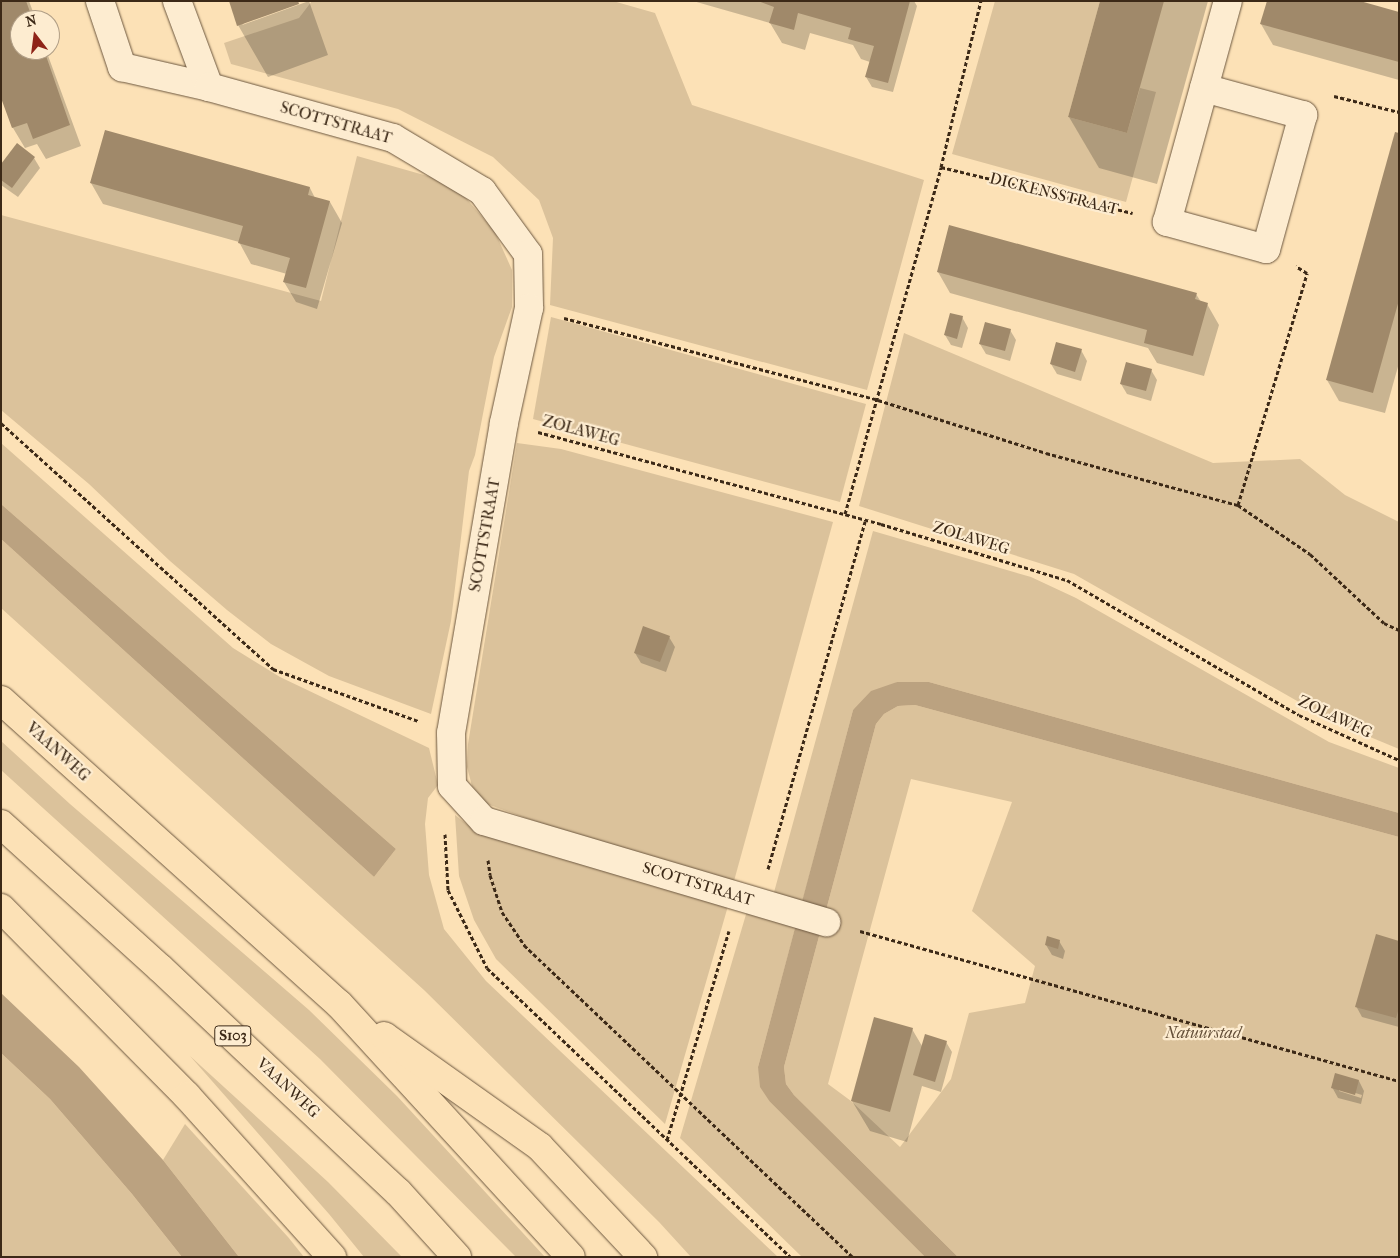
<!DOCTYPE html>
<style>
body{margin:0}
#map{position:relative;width:1400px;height:1258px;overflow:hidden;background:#fce1b6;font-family:"IM FELL French Canon",serif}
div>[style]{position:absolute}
.green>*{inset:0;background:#dbc29b}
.water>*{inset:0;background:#bba280}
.shadow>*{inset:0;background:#0003}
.building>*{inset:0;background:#a0896a}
.path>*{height:3px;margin-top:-1.5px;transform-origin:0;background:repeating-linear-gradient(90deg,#3c2917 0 4px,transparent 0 6.5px)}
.roads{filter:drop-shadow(0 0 1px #6c573f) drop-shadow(0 0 1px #6c573f)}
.minor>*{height:28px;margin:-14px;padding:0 14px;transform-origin:14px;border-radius:14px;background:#fdecd0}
.highway>*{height:28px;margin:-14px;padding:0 14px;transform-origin:14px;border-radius:14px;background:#fce1b6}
span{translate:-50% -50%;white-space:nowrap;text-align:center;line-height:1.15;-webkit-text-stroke:4.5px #fdecd0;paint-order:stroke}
.shield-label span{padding:1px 4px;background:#fdecd0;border:1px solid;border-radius:4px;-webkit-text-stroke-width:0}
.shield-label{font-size:15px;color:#3c2917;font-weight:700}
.street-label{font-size:16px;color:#3c2917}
.park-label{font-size:16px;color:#644f38;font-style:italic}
.frame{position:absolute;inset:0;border:2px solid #3c2917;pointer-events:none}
.north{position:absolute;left:10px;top:10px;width:50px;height:50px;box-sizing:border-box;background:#fdecd0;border:1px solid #b09e86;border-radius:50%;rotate:345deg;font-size:14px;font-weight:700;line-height:20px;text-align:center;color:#3c2917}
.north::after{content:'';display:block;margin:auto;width:18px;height:22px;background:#8f2418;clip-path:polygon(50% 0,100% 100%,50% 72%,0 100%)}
</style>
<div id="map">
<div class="green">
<i style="clip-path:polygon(312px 1px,613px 1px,655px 13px,692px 105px,924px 180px,867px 390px,550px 305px,553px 238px,539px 200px,493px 157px,398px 109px,231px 64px,224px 43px,299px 18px)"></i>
<i style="clip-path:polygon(995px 1px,1100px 1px,1068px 117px,1127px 133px,1140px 88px,1156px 92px,1126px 202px,952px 154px)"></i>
<i style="clip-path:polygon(357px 156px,431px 177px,465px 197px,495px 232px,512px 270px,512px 307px,494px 357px,475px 455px,469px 471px,451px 621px,431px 714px,329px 676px,271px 644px,227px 610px,170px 561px,89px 484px,1px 410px,1px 215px,321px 301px)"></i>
<i style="clip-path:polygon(551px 317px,866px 404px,840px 502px,533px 419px)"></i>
<i style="clip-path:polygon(904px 333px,1213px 463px,1300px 459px,1345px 495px,1399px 522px,1399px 749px,1334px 722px,1074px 574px,859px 506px)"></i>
<i style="clip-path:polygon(1px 443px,233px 648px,280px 677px,429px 748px,438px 785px,428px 798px,425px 824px,429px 875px,444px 929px,486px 981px,778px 1257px,691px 1257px,659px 1222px,424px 990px,1px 608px,1px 539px,374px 877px,396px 849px,1px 504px)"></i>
<i style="clip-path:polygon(517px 443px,561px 449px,833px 522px,734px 881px,571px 834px,487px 804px,472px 786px,467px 767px,468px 744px)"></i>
<i style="clip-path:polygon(873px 531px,1031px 577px,1076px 598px,1329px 742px,1399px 768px,1399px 813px,929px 682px,897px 682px,853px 710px,802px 903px,773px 896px)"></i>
<i style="clip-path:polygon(evenodd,915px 705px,1399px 837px,1399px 1257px,958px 1257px,794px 1095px,786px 1084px,784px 1067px,876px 724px,884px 714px,898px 706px,915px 705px,911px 779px,1012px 802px,972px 911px,1035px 966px,1025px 1003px,969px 1013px,951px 1079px,900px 1147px,851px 1101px,828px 1084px,911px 779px)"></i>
<i style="clip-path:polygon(1px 741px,70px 804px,309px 1010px,397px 1096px,545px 1257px,516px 1257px,320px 1059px,1px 770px)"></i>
<i style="clip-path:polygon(455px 815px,479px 834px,728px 906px,665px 1124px,496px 959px,474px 920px,459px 876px)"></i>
<i style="clip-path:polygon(747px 911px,796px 925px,758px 1067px,770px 1102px,925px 1257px,802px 1257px,680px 1138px)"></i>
<i style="clip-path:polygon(1px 1053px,50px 1099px,132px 1194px,182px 1257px,1px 1257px)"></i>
<i style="clip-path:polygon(190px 1056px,328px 1182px,402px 1257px,364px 1257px,329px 1214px)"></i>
<i style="clip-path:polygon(185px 1124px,288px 1237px,304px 1257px,239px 1257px,163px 1160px)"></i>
</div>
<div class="water">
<i style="clip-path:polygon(1px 504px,396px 849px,374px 877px,1px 539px)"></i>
<i style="clip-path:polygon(897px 682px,929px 682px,1399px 813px,1399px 837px,915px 705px,898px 706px,884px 714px,876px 724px,784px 1067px,786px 1084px,794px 1095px,958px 1257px,925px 1257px,770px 1102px,760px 1087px,758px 1067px,853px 710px,871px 691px)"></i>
<i style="clip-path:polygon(1px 993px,79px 1067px,163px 1160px,239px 1257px,182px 1257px,132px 1194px,50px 1099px,1px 1053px)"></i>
</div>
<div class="shadow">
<i style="clip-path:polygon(1px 1px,29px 1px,36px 20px,20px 20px,20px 50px,46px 50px,81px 146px,46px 159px,37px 144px,25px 148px,13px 128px)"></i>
<i style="clip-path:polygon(230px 1px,302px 1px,247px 21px,242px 25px,309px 1px,328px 55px,268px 77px,238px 25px)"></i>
<i style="clip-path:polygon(693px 1px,914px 1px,917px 6px,893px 92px,872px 87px,866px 77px,870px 62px,861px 59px,853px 45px,810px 33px,805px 50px,782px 43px,770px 23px)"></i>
<i style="clip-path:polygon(1101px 1px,1208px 1px,1157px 184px,1099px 168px,1069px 117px)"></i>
<i style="clip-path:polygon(1399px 13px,1399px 80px,1273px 45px,1261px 24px)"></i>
<i style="clip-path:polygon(1399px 134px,1399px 363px,1385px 413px,1339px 401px,1327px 380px)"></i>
<i style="clip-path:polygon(34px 158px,40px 168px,18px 197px,1px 185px,1px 166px)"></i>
<i style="clip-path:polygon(91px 183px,310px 188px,315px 198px,330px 202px,342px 223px,317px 309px,296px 302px,284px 282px,287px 274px,251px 264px,239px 242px,103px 204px)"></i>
<i style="clip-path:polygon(938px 272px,1196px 294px,1201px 302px,1207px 304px,1219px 325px,1204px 376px,1157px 363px,1148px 348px,950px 293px)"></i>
<i style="clip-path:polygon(962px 317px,968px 328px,962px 348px,951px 345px,945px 335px)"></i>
<i style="clip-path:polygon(1010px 330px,1016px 340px,1010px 361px,986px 354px,980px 344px)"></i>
<i style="clip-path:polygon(1081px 350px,1087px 361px,1081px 381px,1057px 374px,1051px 364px)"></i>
<i style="clip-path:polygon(1151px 370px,1157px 380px,1151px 401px,1127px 394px,1121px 384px)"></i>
<i style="clip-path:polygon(669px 637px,675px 647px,666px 672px,641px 663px,635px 653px)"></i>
<i style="clip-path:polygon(1059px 941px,1065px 951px,1063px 959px,1052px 955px,1046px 945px)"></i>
<i style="clip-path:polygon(1399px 942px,1399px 1027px,1362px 1017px,1356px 1006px)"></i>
<i style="clip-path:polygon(912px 1029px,922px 1046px,946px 1042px,952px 1052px,941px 1092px,922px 1086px,907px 1142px,870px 1131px,852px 1101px)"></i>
<i style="clip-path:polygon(evenodd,1359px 1081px,1364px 1091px,1361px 1104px,1338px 1098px,1332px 1087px,1359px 1081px,1339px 1088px,1362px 1095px,1361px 1098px,1339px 1091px,1339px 1088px)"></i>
</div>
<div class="building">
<i style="clip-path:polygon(1px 1px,26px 1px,33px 20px,20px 20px,20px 50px,44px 50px,70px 125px,33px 139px,27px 123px,12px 128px,1px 98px)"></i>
<i style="clip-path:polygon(229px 1px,298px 1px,299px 4px,237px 26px)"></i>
<i style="clip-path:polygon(758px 1px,910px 1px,888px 83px,865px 77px,874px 46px,848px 39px,851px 28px,798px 13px,794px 30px,769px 23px,774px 7px)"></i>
<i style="clip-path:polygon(1100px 1px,1164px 1px,1127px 133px,1068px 117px)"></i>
<i style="clip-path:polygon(1267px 1px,1360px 1px,1399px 12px,1399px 62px,1260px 24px)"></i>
<i style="clip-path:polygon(105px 130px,310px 187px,308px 195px,330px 201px,306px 288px,283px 282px,290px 258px,238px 243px,243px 226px,90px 183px)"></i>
<i style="clip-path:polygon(1395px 132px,1399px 133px,1399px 300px,1373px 393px,1326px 380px)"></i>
<i style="clip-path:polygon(17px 143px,35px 157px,12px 188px,1px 180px,1px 164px)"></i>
<i style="clip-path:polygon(949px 225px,1197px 293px,1195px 299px,1208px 303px,1193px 356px,1144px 343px,1147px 330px,937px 272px)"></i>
<i style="clip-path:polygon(950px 313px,963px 316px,957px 339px,944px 335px)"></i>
<i style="clip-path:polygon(985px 322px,1011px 329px,1005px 351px,979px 344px)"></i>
<i style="clip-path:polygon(1056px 342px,1082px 349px,1075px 372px,1050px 364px)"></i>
<i style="clip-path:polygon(1126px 362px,1152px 369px,1146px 391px,1120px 384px)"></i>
<i style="clip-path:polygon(643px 626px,670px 636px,660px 662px,634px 653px)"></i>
<i style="clip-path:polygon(1376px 934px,1399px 941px,1399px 1008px,1396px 1018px,1355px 1007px)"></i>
<i style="clip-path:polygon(1047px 936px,1060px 940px,1058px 949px,1045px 945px)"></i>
<i style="clip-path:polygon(874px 1017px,913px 1028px,890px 1112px,851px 1101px)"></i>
<i style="clip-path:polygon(925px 1034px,947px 1041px,935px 1082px,913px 1075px)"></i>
<i style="clip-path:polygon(1335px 1073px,1359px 1080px,1355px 1095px,1331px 1088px)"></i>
</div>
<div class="path">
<i style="left:1334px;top:96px;width:67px;rotate:13.8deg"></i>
<i style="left:941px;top:167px;width:197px;rotate:13.5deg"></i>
<i style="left:564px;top:318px;width:325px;rotate:14.6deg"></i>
<i style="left:878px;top:400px;width:176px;rotate:17.5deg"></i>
<i style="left:1046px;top:453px;width:199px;rotate:15.2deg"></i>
<i style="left:1238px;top:505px;width:87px;rotate:34.2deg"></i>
<i style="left:1310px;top:554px;width:101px;rotate:43deg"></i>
<i style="left:1384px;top:623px;width:17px;rotate:25deg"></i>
<i style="left:1px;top:423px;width:367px;rotate:42.1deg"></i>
<i style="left:273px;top:669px;width:154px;rotate:19.7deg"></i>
<i style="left:538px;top:432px;width:355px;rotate:15deg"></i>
<i style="left:881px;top:524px;width:194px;rotate:16.8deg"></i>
<i style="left:1067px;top:580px;width:268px;rotate:30.2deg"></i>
<i style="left:1299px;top:715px;width:110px;rotate:24.2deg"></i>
<i style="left:1238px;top:505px;width:242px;rotate:-73.4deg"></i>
<i style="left:1307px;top:273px;width:13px;rotate:-148deg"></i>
<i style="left:845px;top:514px;width:360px;rotate:-74.5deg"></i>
<i style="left:941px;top:167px;width:171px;rotate:-76.5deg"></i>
<i style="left:445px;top:834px;width:56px;rotate:86.9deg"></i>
<i style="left:448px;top:890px;width:87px;rotate:63.4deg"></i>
<i style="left:487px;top:968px;width:419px;rotate:43.6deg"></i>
<i style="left:488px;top:860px;width:15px;rotate:82deg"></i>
<i style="left:490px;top:875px;width:39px;rotate:72deg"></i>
<i style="left:502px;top:912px;width:40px;rotate:56deg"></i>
<i style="left:524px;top:945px;width:453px;rotate:43.5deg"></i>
<i style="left:768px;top:869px;width:361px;rotate:-74.4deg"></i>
<i style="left:860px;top:931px;width:559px;rotate:15.55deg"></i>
<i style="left:667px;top:1140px;width:218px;rotate:-73.5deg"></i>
</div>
<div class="roads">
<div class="minor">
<i style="left:100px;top:1px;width:70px;rotate:71.6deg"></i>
<i style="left:122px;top:67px;width:89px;rotate:12.9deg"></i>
<i style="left:177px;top:1px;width:92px;rotate:69.6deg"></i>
<i style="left:209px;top:87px;width:191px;rotate:15.5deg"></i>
<i style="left:393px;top:138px;width:104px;rotate:30.8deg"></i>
<i style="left:482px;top:191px;width:78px;rotate:53.9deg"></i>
<i style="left:528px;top:254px;width:54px;rotate:88.9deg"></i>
<i style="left:529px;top:308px;width:118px;rotate:102.3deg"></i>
<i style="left:504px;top:423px;width:314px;rotate:99.7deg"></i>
<i style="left:451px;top:733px;width:53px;rotate:88.9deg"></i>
<i style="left:452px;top:786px;width:47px;rotate:47.6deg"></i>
<i style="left:484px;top:821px;width:357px;rotate:16.5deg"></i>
<i style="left:1204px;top:88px;width:103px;rotate:15.3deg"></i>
<i style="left:1303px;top:115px;width:139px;rotate:105.4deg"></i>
<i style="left:1266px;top:249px;width:103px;rotate:-164.7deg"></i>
<i style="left:1167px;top:222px;width:229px;rotate:-74.6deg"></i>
</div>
<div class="highway">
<i style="left:1px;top:700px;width:455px;rotate:42deg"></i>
<i style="left:339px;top:1004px;width:343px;rotate:47.5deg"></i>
<i style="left:1px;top:824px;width:215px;rotate:42.2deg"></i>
<i style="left:160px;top:968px;width:327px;rotate:43.3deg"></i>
<i style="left:398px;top:1192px;width:88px;rotate:47.8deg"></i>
<i style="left:1px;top:908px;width:264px;rotate:45.3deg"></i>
<i style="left:187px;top:1096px;width:217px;rotate:48deg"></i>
<i style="left:384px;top:1036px;width:191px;rotate:35.4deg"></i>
<i style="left:540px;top:1147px;width:151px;rotate:46.9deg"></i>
</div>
</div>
<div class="shield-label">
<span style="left:233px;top:1036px">S103</span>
</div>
<div class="street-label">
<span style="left:336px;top:123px;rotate:16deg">SCOTTSTRAAT</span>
<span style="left:1054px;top:194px;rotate:14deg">DICKENSSTRAAT</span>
<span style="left:581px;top:431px;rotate:15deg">ZOLAWEG</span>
<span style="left:485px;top:535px;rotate:-80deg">SCOTTSTRAAT</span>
<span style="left:971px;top:538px;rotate:17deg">ZOLAWEG</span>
<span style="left:1335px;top:717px;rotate:25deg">ZOLAWEG</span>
<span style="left:58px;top:752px;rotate:42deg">VAANWEG</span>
<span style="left:698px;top:884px;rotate:17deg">SCOTTSTRAAT</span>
<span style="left:288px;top:1088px;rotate:43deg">VAANWEG</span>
</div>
<div class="park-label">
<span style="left:1203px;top:1033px">Natuurstad</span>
</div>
<div class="frame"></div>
<div class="north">N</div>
</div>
